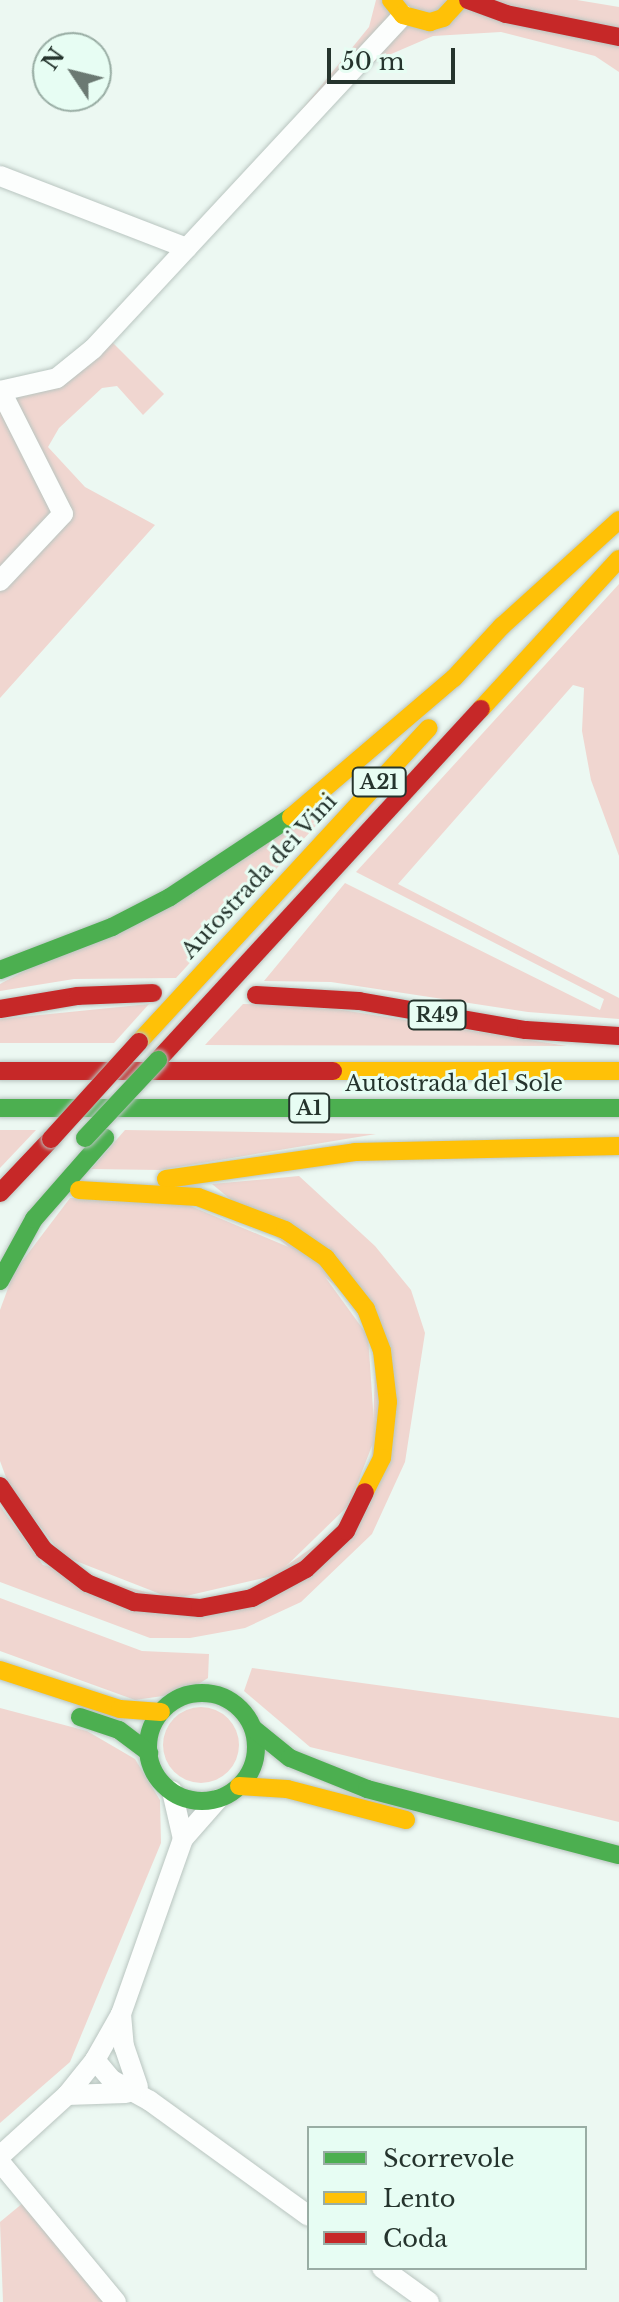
<!DOCTYPE html>
<style>
body{margin:0}
#map{position:relative;width:619px;height:2302px;overflow:hidden;background:#ecf8f2;font-family:"Libre Baskerville",serif}
div>[style]{position:absolute}
.green>*{inset:0;background:#f0d6d0}
.round{border-radius:50%}
.roads{filter:drop-shadow(0 0 2px #b9c5c0) drop-shadow(0 0 2px #b9c5c0)}
.street>*{height:20px;margin:-10px;padding:0 10px;transform-origin:10px;border-radius:10px;background:#fcfefd}
.fast>*{height:18px;margin:-9px;padding:0 9px;transform-origin:9px;border-radius:9px;background:#4caf50}
.fast>.ring{margin:-9px;padding:0;box-sizing:content-box;background:none;border:18px solid #4caf50;border-radius:50%}
.slow>*{height:18px;margin:-9px;padding:0 9px;transform-origin:9px;border-radius:9px;background:#ffc107}
.jam>*{height:18px;margin:-9px;padding:0 9px;transform-origin:9px;border-radius:9px;background:#c62828}
.bridges{filter:drop-shadow(0 0 2px #b9c5c0) drop-shadow(0 0 2px #b9c5c0)}
.fast-bridge>*{height:18px;margin:-9px;padding:0 9px;transform-origin:9px;border-radius:9px;background:#4caf50}
.jam-bridge>*{height:18px;margin:-9px;padding:0 9px;transform-origin:9px;border-radius:9px;background:#c62828}
span{translate:-50% -50%;white-space:nowrap;text-align:center;line-height:1.15;-webkit-text-stroke:6px #e7fdf3;paint-order:stroke}
.shield-label span{padding:2px 6px;background:#e7fdf3;border:2px solid;border-radius:6px;-webkit-text-stroke-width:0}
.shield-label{font-size:20px;color:#25342d;font-weight:700}
.street-label{font-size:22px;color:#25342d}
.legend{position:absolute;left:307px;top:2126px;width:280px;height:144px;box-sizing:border-box;background:#e7fdf3;border:2px solid #99ada4;margin:0;padding:10px 14px;list-style:none;font-size:24px;color:#25342d}
.legend li{display:flex;align-items:center;gap:16px;height:40px}
.legend b{width:40px;border:2px solid #99ada4}
.north{position:absolute;left:32px;top:32px;width:80px;height:80px;box-sizing:border-box;background:#e7fdf3;border:2px solid #99ada4;border-radius:50%;rotate:305deg;font-size:22px;font-weight:700;line-height:32px;text-align:center;color:#25342d}
.north::after{content:'';display:block;margin:auto;width:28px;height:36px;background:#6b7972;clip-path:polygon(50% 0,100% 100%,50% 72%,0 100%)}
.scale{position:absolute;left:327px;top:48px;width:128px;height:36px;box-sizing:border-box;border:4px solid #25342d;border-top:0;padding-left:10px;font-size:24px;line-height:28px;white-space:nowrap;color:#25342d;-webkit-text-stroke:6px #e7fdf3;paint-order:stroke}
</style>
<div id="map">
<div class="green">
<i style="clip-path:polygon(376px 0,577px 0,619px 7px,619px 72px,595px 56px,501px 32px,433px 36px,375px 61px,201px 233px,369px 27px)"></i>
<i style="clip-path:polygon(110px 340px,164px 394px,143px 415px,117px 386px,102px 388px,59px 428px,48px 447px,85px 487px,155px 525px,0 698px,0 398px)"></i>
<i style="clip-path:polygon(619px 584px,619px 856px,591px 780px,582px 731px,584px 688px,573px 685px,398px 884px,619px 998px,619px 1019px,528px 1012px,331px 982px,264px 981px,345px 883px,600px 1010px,604px 999px,356px 872px)"></i>
<i style="clip-path:polygon(318px 814px,323px 818px,176px 978px,74px 979px,0 991px,0 984px)"></i>
<i style="clip-path:polygon(149px 1004px,114px 1043px,0 1043px,0 1019px)"></i>
<i style="clip-path:polygon(243px 1004px,311px 1005px,567px 1046px,205px 1045px)"></i>
<i style="clip-path:polygon(0 1130px,36px 1130px,0 1168px)"></i>
<i style="clip-path:polygon(125px 1130px,376px 1134px,160px 1170px,91px 1169px)"></i>
<i style="clip-path:polygon(299px 1176px,375px 1246px,411px 1290px,425px 1333px,405px 1462px,372px 1534px,301px 1602px,245px 1628px,190px 1638px,150px 1638px,0 1582px,0 1506px,43px 1565px,222px 1612px,370px 1506px,377px 1320px,212px 1184px)"></i>
<i style="clip-path:polygon(70px 1198px,181px 1202px,310px 1256px,368px 1336px,375px 1438px,349px 1505px,277px 1575px,173px 1599px,63px 1556px,10px 1488px,0 1461px,0 1310px,14px 1272px)"></i>
<i style="clip-path:polygon(0 1598px,142px 1651px,209px 1654px,208px 1678px,184px 1693px,135px 1700px,0 1651px)"></i>
<i style="clip-path:polygon(252px 1668px,619px 1718px,619px 1822px,310px 1747px,244px 1691px)"></i>
<i class="round" style="left:163px;top:1707px;width:76px;height:76px"></i>
<i style="clip-path:polygon(0 1708px,87px 1731px,135px 1759px,160px 1800px,161px 1843px,70px 2062px,0 2123px)"></i>
<i style="clip-path:polygon(29px 2198px,116px 2302px,3px 2302px,0 2222px)"></i>
</div>
<div class="roads">
<div class="street">
<i style="left:0;top:176px;width:200px;rotate:21.1deg"></i>
<i style="left:0;top:391px;width:58px;rotate:-12.8deg"></i>
<i style="left:57px;top:378px;width:46px;rotate:-38.9deg"></i>
<i style="left:93px;top:349px;width:456px;rotate:-47.1deg"></i>
<i style="left:0;top:581px;width:92px;rotate:-46.8deg"></i>
<i style="left:63px;top:514px;width:138px;rotate:-116.8deg"></i>
<i style="left:172px;top:1791px;width:49px;rotate:77.1deg"></i>
<i style="left:121px;top:2014px;width:32px;rotate:85deg"></i>
<i style="left:124px;top:2046px;width:43px;rotate:71.1deg"></i>
<i style="left:95px;top:2060px;width:26px;rotate:50deg"></i>
<i style="left:112px;top:2080px;width:43px;rotate:28.9deg"></i>
<i style="left:150px;top:2101px;width:196px;rotate:35.9deg"></i>
<i style="left:67px;top:2095px;width:59px;rotate:-1.9deg"></i>
<i style="left:0;top:2156px;width:91px;rotate:-42.3deg"></i>
<i style="left:67px;top:2095px;width:45px;rotate:-51.3deg"></i>
<i style="left:95px;top:2060px;width:53px;rotate:-60.5deg"></i>
<i style="left:121px;top:2014px;width:186px;rotate:-70.5deg"></i>
<i style="left:183px;top:1839px;width:53px;rotate:-48.8deg"></i>
<i style="left:0;top:2162px;width:182px;rotate:50.4deg"></i>
<i style="left:382px;top:2268px;width:58px;rotate:35.9deg"></i>
</div>
<div class="fast">
<i style="left:0;top:970px;width:120px;rotate:-21deg"></i>
<i style="left:112px;top:927px;width:65px;rotate:-27.3deg"></i>
<i style="left:170px;top:897px;width:145px;rotate:-33.5deg"></i>
<i style="left:0;top:1108px;width:619px"></i>
<i style="left:0;top:1281px;width:71px;rotate:-61.3deg"></i>
<i style="left:34px;top:1219px;width:108px;rotate:-48.8deg"></i>
<i class="ring" style="left:148px;top:1693px;width:90px;height:90px"></i>
<i style="left:80px;top:1717px;width:41px;rotate:18.4deg"></i>
<i style="left:119px;top:1730px;width:38px;rotate:37deg"></i>
<i style="left:254px;top:1729px;width:46px;rotate:38.9deg"></i>
<i style="left:290px;top:1758px;width:83px;rotate:21.9deg"></i>
<i style="left:367px;top:1789px;width:260px;rotate:14.7deg"></i>
</div>
<div class="slow">
<i style="left:391px;top:0;width:19px;rotate:51deg"></i>
<i style="left:403px;top:15px;width:28px;rotate:15deg"></i>
<i style="left:430px;top:22px;width:14px;rotate:-17deg"></i>
<i style="left:443px;top:18px;width:25px;rotate:-47deg"></i>
<i style="left:481px;top:709px;width:204px;rotate:-47.4deg"></i>
<i style="left:291px;top:817px;width:214px;rotate:-40.5deg"></i>
<i style="left:454px;top:678px;width:71px;rotate:-47.3deg"></i>
<i style="left:502px;top:626px;width:158px;rotate:-42.2deg"></i>
<i style="left:139px;top:1042px;width:427px;rotate:-47.3deg"></i>
<i style="left:333px;top:1071px;width:286px"></i>
<i style="left:166px;top:1179px;width:191px;rotate:-8.1deg"></i>
<i style="left:355px;top:1152px;width:264px;rotate:-1.3deg"></i>
<i style="left:79px;top:1190px;width:119px;rotate:3.4deg"></i>
<i style="left:198px;top:1197px;width:93px;rotate:20.8deg"></i>
<i style="left:285px;top:1230px;width:50px;rotate:34.3deg"></i>
<i style="left:326px;top:1258px;width:65px;rotate:51.9deg"></i>
<i style="left:366px;top:1309px;width:45px;rotate:69.1deg"></i>
<i style="left:382px;top:1351px;width:51px;rotate:83.3deg"></i>
<i style="left:388px;top:1402px;width:56px;rotate:96.1deg"></i>
<i style="left:382px;top:1458px;width:38px;rotate:117deg"></i>
<i style="left:0;top:1670px;width:126px;rotate:18deg"></i>
<i style="left:120px;top:1709px;width:41px;rotate:4.2deg"></i>
<i style="left:239px;top:1786px;width:48px;rotate:3.6deg"></i>
<i style="left:287px;top:1789px;width:123px;rotate:14.6deg"></i>
</div>
<div class="jam">
<i style="left:468px;top:0;width:40px;rotate:20.2deg"></i>
<i style="left:506px;top:14px;width:115px;rotate:11.5deg"></i>
<i style="left:256px;top:995px;width:103px;rotate:3.3deg"></i>
<i style="left:359px;top:1001px;width:169px;rotate:9.9deg"></i>
<i style="left:526px;top:1030px;width:93px;rotate:3.7deg"></i>
<i style="left:0;top:1009px;width:79px;rotate:-9.5deg"></i>
<i style="left:78px;top:996px;width:75px;rotate:-2.3deg"></i>
<i style="left:158px;top:1060px;width:477px;rotate:-47.4deg"></i>
<i style="left:0;top:1071px;width:333px"></i>
<i style="left:0;top:1193px;width:74px;rotate:-46.6deg"></i>
<i style="left:0;top:1486px;width:78px;rotate:55.5deg"></i>
<i style="left:44px;top:1550px;width:54px;rotate:37.5deg"></i>
<i style="left:87px;top:1583px;width:51px;rotate:22deg"></i>
<i style="left:134px;top:1602px;width:66px;rotate:5.2deg"></i>
<i style="left:200px;top:1608px;width:53px;rotate:-10.9deg"></i>
<i style="left:252px;top:1598px;width:61px;rotate:-28.2deg"></i>
<i style="left:306px;top:1569px;width:55px;rotate:-43.5deg"></i>
<i style="left:346px;top:1531px;width:43px;rotate:-64deg"></i>
</div>
</div>
<div class="bridges">
<div class="fast-bridge">
<i style="left:85px;top:1138px;width:107px;rotate:-46.9deg"></i>
</div>
<div class="jam-bridge">
<i style="left:51px;top:1139px;width:131px;rotate:-47.8deg"></i>
</div>
</div>
<div class="shield-label">
<span style="left:379px;top:782px">A21</span>
<span style="left:437px;top:1015px">R49</span>
<span style="left:309px;top:1108px">A1</span>
</div>
<div class="street-label">
<span style="left:259px;top:876px;rotate:-47deg">Autostrada dei Vini</span>
<span style="left:454px;top:1084px">Autostrada del Sole</span>
</div>
<ul class="legend">
<li><b style="height:10px;background:#4caf50"></b>Scorrevole</li>
<li><b style="height:10px;background:#ffc107"></b>Lento</li>
<li><b style="height:10px;background:#c62828"></b>Coda</li>
</ul>
<div class="north">N</div>
<div class="scale">50 m</div>
</div>
